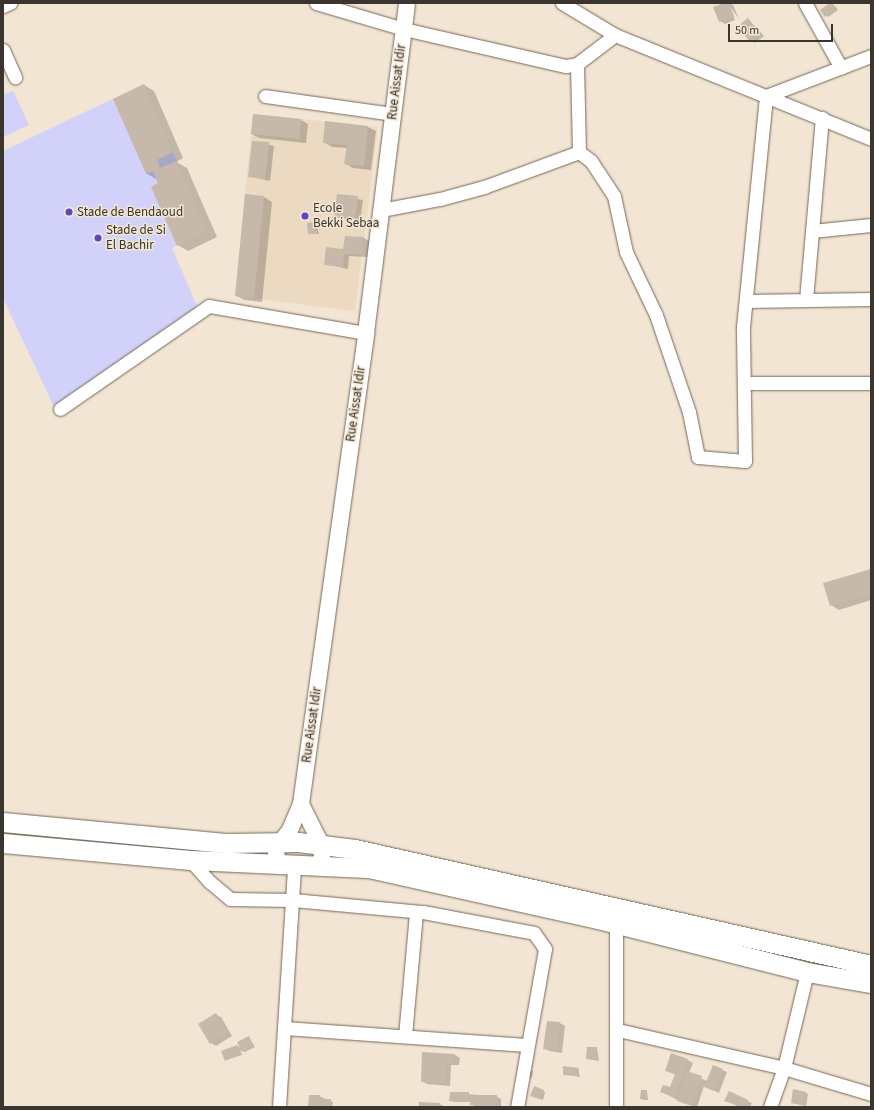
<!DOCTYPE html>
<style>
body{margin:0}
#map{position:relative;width:874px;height:1110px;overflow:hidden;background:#f2e5d3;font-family:"Source Sans 3",sans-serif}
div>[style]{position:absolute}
.built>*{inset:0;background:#ebd9c2}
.green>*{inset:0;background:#d2d1fa}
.shadow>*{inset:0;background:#0003}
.building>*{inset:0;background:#c7b9a9}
.roads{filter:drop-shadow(0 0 1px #736858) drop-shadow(0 0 1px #736858)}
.minor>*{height:13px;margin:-6.5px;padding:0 6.5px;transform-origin:6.5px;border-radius:6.5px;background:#fff}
.tertiary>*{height:16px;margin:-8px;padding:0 8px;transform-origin:8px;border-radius:8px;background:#fff}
.secondary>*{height:19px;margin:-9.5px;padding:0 9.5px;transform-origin:9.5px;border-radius:9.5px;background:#fff}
.dots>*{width:11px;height:11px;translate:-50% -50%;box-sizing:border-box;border:2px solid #f2e5d3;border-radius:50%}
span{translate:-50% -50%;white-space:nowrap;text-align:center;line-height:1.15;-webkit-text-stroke:3px #f2e5d3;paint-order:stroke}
.street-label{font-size:13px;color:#3a352e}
.poi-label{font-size:13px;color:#3a352e}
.left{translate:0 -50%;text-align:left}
.frame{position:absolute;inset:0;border:4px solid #3a352e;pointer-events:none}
.scale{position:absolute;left:728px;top:24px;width:105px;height:18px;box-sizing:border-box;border:2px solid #3a352e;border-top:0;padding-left:5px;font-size:12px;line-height:14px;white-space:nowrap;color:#3a352e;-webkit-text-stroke:3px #f2e5d3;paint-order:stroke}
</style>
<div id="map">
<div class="built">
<i style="clip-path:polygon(253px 114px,378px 127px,355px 311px,235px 296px)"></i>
</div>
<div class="green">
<i style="clip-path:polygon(144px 84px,207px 231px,172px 248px,197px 306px,192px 314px,54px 407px,3px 298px,3px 151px)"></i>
<i style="clip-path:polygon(13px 91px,29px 125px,3px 137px,3px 95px)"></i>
</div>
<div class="shadow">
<i style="clip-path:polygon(727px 3px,733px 5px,739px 19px,729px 5px,735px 20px,725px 24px,720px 21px)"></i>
<i style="clip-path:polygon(832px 3px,838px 10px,828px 17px,822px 10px)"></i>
<i style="clip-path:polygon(748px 19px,764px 36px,755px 43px,750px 40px)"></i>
<i style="clip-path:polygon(144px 85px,154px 91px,183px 158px,176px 162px,187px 168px,217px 237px,188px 251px,178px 245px,158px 180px,147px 174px,115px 99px)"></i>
<i style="clip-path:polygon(301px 120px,308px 124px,306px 143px,259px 138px,252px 134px)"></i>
<i style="clip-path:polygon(326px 122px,368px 127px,376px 131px,371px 170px,353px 168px,346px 164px,348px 148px,332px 147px,324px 142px)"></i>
<i style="clip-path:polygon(253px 142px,274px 146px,270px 181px,249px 176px)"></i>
<i style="clip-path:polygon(338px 196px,363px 200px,360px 222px,335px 216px)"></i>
<i style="clip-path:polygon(264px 197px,272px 202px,262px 302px,244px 300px,236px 295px)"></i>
<i style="clip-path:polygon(316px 223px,319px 234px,309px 233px)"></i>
<i style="clip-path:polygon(364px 238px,369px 241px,367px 257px,349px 256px,348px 269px,325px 264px)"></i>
<i style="clip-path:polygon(871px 570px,871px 600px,839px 610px,831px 605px)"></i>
<i style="clip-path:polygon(216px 1015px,221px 1017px,232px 1036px,216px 1046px,211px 1043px)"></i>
<i style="clip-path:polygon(560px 1023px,565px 1026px,562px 1053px,549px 1051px,544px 1048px)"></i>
<i style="clip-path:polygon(249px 1037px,255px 1047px,245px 1052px,240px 1050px,242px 1055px,226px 1060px,237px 1046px,241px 1048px)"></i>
<i style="clip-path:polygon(597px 1048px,599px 1061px,587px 1059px)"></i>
<i style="clip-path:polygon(455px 1055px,460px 1058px,459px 1065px,451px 1065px,450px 1086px,427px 1084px,422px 1081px)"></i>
<i style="clip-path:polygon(688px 1060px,693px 1063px,689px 1073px,707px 1081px,722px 1070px,727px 1072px,719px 1093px,704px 1086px,697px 1107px,683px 1103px,662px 1092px,671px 1088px,676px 1075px,666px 1070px)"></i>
<i style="clip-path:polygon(524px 1069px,533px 1071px,532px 1078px,525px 1076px)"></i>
<i style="clip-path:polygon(578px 1069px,580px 1077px,564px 1074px)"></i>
<i style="clip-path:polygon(543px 1091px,545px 1092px,543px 1100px,534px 1097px)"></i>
<i style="clip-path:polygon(647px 1091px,648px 1100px,643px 1100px,641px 1099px)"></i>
<i style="clip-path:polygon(805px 1092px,808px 1094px,806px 1106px,792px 1103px)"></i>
<i style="clip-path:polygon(451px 1093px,496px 1096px,501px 1099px,501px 1107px,475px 1107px,471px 1102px,453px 1102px)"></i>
<i style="clip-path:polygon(319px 1096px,333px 1102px,332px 1107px,309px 1107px)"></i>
<i style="clip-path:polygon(726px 1100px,747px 1101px,752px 1103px,750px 1107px,739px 1107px)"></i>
<i style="clip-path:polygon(440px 1104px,445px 1107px,420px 1107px)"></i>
</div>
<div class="building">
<i style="clip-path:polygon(724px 3px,729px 3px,734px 16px,719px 22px,713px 7px)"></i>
<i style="clip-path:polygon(830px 3px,837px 8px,825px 17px,820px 10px)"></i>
<i style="clip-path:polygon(748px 18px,759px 33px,749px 41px,738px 26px)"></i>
<i style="clip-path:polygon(144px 84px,173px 152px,157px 160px,160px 168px,177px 161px,207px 231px,177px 246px,151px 187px,158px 183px,153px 171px,146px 174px,113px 99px)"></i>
<i style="clip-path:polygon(253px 114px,301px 119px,299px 139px,251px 134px)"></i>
<i style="clip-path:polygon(325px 121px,368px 126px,364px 166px,344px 164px,347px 145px,323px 143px)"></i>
<i style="clip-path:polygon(252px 141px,269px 142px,265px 179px,248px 177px)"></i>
<i style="clip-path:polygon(245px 194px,264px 196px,254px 298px,235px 296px)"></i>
<i style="clip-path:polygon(337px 194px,358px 196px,355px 220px,334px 217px)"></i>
<i style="clip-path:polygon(316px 222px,317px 233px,308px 234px,307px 223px)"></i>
<i style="clip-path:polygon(345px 236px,364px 237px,362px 255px,344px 254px,343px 267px,324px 265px,326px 247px,343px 249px)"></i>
<i style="clip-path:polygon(871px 569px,871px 594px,830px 606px,823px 583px)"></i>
<i style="clip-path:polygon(216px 1013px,228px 1033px,210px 1044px,198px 1024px)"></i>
<i style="clip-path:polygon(547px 1021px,560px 1022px,557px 1051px,543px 1049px)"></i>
<i style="clip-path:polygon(249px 1036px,253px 1046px,242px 1052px,237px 1042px)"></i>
<i style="clip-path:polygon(237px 1045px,241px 1054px,225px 1061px,221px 1051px)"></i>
<i style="clip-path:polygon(587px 1047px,597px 1047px,597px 1060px,586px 1059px)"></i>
<i style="clip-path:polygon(422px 1052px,455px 1054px,454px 1063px,446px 1063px,445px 1083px,421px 1082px)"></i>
<i style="clip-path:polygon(671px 1053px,688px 1059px,675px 1097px,660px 1092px,663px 1085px,670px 1087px,675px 1074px,665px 1071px)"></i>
<i style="clip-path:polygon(713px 1065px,723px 1069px,714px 1091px,704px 1087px)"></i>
<i style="clip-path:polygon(563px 1066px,579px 1068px,578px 1076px,563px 1075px)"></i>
<i style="clip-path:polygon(687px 1071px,702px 1076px,692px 1106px,677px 1101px)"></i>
<i style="clip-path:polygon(534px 1086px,544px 1090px,540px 1099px,530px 1096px)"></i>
<i style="clip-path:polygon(793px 1089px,806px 1092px,803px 1105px,791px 1103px)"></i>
<i style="clip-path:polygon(641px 1090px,647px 1090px,646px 1099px,640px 1099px)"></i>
<i style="clip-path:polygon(729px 1091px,748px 1100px,744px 1107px,724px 1101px)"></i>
<i style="clip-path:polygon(450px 1092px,469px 1092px,469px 1102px,449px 1101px)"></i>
<i style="clip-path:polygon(309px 1095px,320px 1095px,319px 1107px,308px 1107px)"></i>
<i style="clip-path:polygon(470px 1095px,497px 1095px,496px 1107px,470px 1105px)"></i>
<i style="clip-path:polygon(321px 1099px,331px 1099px,330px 1107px,320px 1107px)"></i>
<i style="clip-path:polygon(419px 1102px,440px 1103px,440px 1107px,419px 1107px)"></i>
</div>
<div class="roads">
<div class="minor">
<i style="left:316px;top:3px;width:92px;rotate:16.5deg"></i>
<i style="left:404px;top:29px;width:166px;rotate:12.9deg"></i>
<i style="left:566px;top:66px;width:11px;rotate:-10deg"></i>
<i style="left:577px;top:64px;width:48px;rotate:-37.3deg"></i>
<i style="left:562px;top:3px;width:62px;rotate:31.1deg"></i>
<i style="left:615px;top:35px;width:276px;rotate:22.1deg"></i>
<i style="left:805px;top:3px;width:74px;rotate:61deg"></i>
<i style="left:3px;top:6px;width:8px;rotate:-23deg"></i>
<i style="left:3px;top:50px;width:30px;rotate:66deg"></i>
<i style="left:265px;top:96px;width:129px;rotate:8deg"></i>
<i style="left:579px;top:152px;width:15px;rotate:37deg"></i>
<i style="left:591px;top:161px;width:42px;rotate:56.7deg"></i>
<i style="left:614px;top:196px;width:57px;rotate:77.9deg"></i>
<i style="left:626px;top:252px;width:70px;rotate:64.5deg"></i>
<i style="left:656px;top:315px;width:102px;rotate:71.2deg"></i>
<i style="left:689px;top:412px;width:46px;rotate:78.7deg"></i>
<i style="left:698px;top:457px;width:47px;rotate:4.9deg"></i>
<i style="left:745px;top:461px;width:134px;rotate:-90.9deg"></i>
<i style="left:743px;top:327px;width:232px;rotate:-84.3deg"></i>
<i style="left:766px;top:96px;width:112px;rotate:-20.9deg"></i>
<i style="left:381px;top:210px;width:60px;rotate:-10.6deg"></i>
<i style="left:440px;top:199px;width:46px;rotate:-15.3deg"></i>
<i style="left:484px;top:187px;width:101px;rotate:-20.2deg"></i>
<i style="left:579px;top:152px;width:88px;rotate:-91.3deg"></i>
<i style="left:812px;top:231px;width:59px;rotate:-5.8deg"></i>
<i style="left:806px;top:300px;width:183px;rotate:-85deg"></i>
<i style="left:746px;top:301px;width:125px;rotate:-0.9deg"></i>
<i style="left:744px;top:383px;width:127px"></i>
<i style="left:60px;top:409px;width:181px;rotate:-34.7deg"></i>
<i style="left:209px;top:306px;width:159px;rotate:9.8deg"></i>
<i style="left:190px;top:860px;width:30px;rotate:48deg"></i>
<i style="left:210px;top:882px;width:26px;rotate:40deg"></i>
<i style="left:230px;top:899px;width:63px;rotate:0.9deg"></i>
<i style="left:293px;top:900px;width:131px;rotate:5.3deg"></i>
<i style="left:423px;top:912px;width:113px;rotate:10.7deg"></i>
<i style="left:534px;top:933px;width:19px;rotate:55deg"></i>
<i style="left:545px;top:949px;width:160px;rotate:100deg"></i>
<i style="left:284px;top:1028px;width:243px;rotate:4deg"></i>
<i style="left:618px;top:1030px;width:170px;rotate:12.9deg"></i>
<i style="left:784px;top:1068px;width:91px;rotate:16.6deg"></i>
<i style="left:405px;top:1036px;width:124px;rotate:-84.9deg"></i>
<i style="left:279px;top:1107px;width:241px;rotate:-86.4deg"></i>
<i style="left:616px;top:1107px;width:190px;rotate:-90deg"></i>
<i style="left:770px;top:1107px;width:41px;rotate:-70.3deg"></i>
<i style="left:784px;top:1068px;width:99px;rotate:-76.5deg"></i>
</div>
<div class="tertiary">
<i style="left:301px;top:804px;width:45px;rotate:63.4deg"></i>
<i style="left:321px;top:844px;width:13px;rotate:86deg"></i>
<i style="left:322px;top:857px;width:9px;rotate:117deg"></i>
<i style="left:280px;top:865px;width:11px;rotate:-112deg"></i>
<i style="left:276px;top:855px;width:10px;rotate:-79deg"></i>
<i style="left:278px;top:845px;width:19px;rotate:-51deg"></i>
<i style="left:290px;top:830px;width:28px;rotate:-67deg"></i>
<i style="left:301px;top:804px;width:475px;rotate:-82.1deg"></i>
<i style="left:366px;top:333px;width:333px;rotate:-82.9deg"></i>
</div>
<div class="secondary">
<i style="left:3px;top:822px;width:223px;rotate:5.4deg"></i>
<i style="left:225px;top:843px;width:73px;rotate:-0.8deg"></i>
<i style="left:298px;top:842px;width:57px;rotate:7deg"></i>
<i style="left:355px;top:849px;width:529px;rotate:12.67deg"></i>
<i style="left:3px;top:843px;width:188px;rotate:5.2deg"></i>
<i style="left:190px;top:860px;width:179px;rotate:2.6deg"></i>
<i style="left:369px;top:868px;width:235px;rotate:12.6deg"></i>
<i style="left:598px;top:919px;width:216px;rotate:14.2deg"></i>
<i style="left:807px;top:972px;width:65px;rotate:9.8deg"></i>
</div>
</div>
<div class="dots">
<i style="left:69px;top:212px;background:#5e48c0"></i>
<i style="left:305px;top:216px;background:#5e48c0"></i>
<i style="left:98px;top:238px;background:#5e48c0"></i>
</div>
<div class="street-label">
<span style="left:397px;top:82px;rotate:-83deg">Rue Aissat Idir</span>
<span style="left:356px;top:404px;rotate:-82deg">Rue Aissat Idir</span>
<span style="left:312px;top:725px;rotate:-82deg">Rue Aissat Idir</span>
</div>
<div class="poi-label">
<span class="left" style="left:313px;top:216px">Ecole<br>Bekki Sebaa</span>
<span class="left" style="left:77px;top:212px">Stade de Bendaoud</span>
<span class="left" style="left:106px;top:238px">Stade de Si<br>El Bachir</span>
</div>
<div class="frame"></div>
<div class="scale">50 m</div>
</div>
